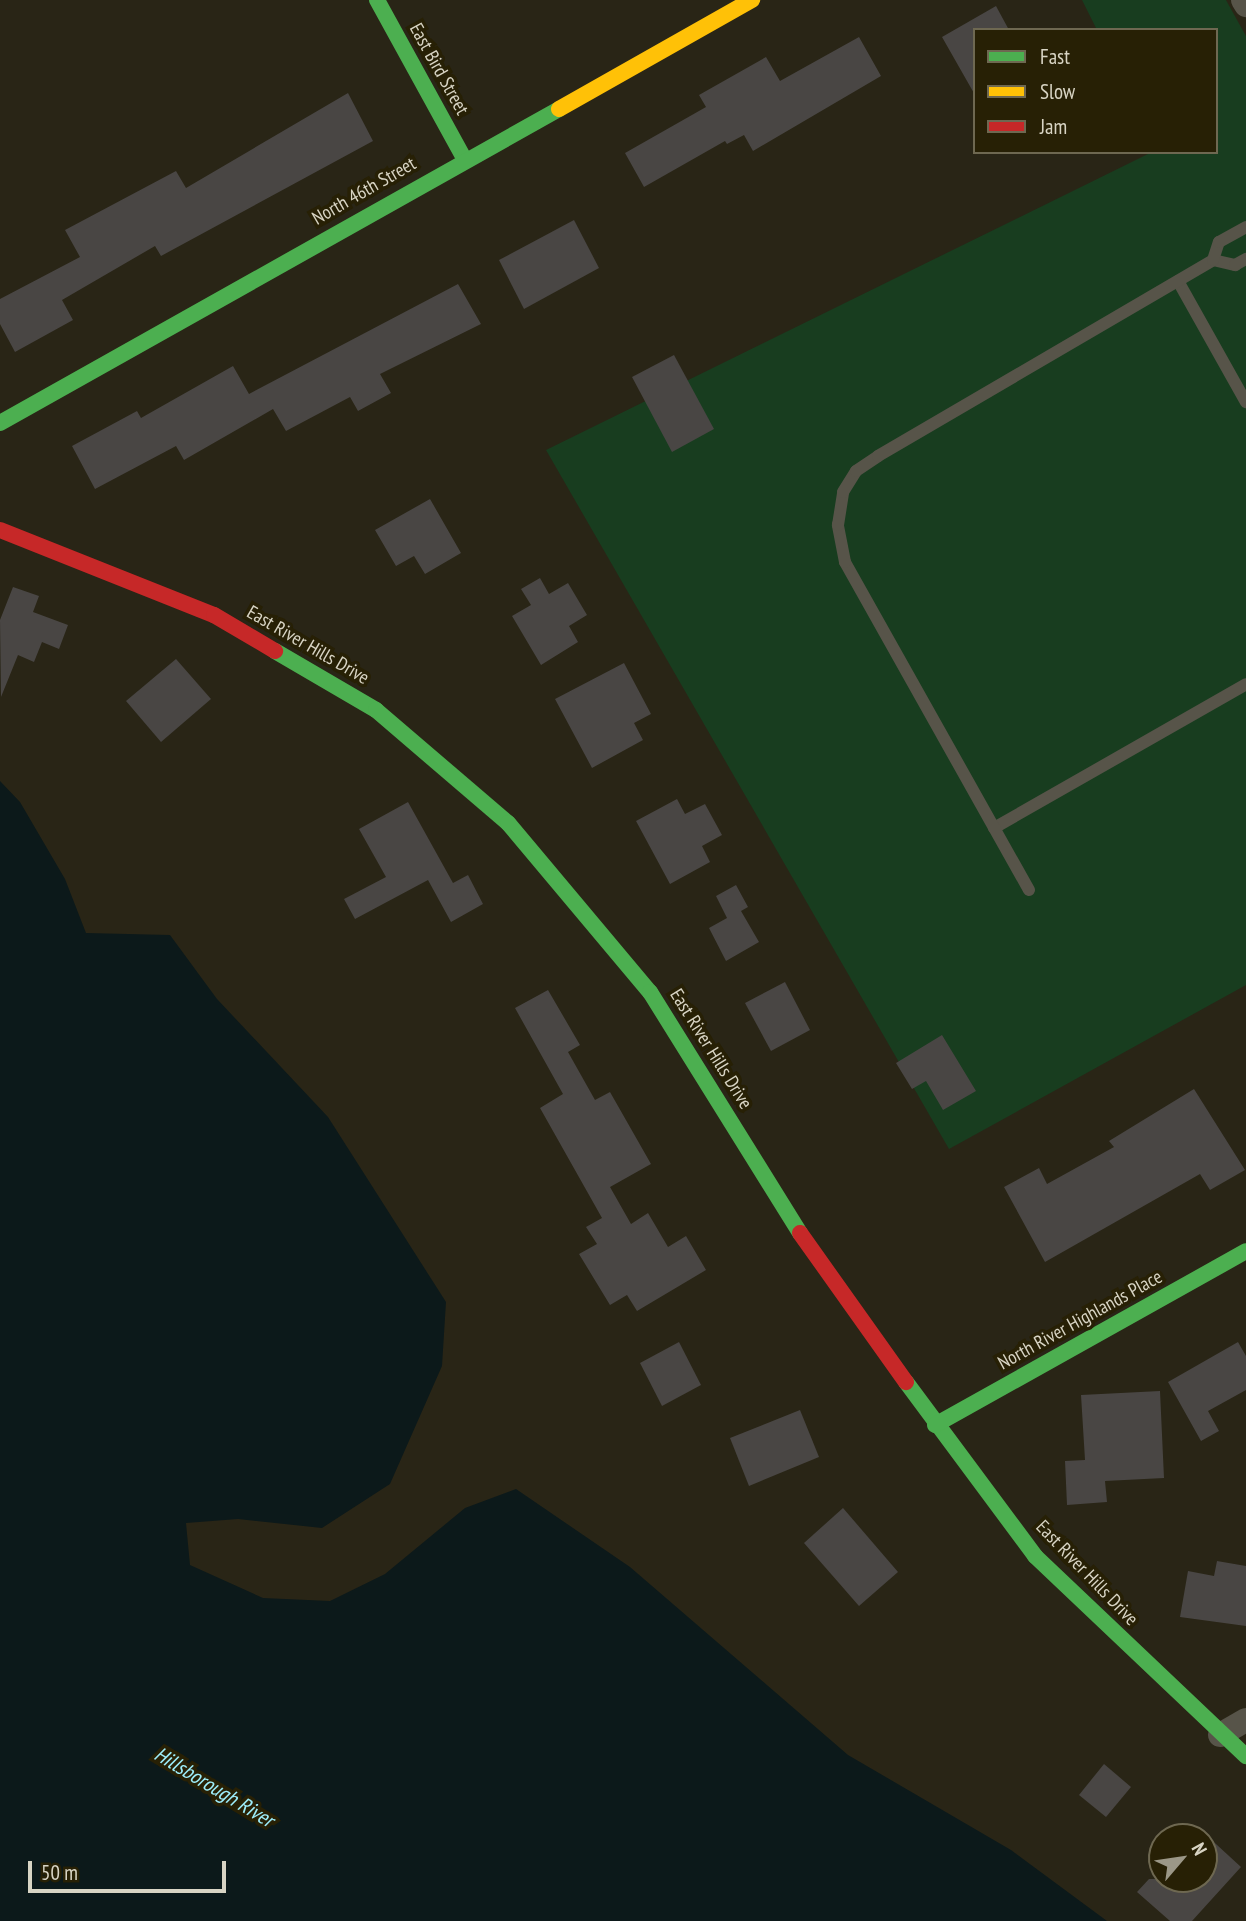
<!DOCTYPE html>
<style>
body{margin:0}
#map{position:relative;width:1246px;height:1921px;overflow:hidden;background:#292516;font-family:"PT Sans Narrow",sans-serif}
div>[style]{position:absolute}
.green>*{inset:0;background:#183d1f}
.water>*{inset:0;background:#0c191a}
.building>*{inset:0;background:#494644}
.lane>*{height:12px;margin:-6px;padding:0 6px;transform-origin:6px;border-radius:6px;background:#575449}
.street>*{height:24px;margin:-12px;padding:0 12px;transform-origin:12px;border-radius:12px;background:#575449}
.fast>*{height:16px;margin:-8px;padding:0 8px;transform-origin:8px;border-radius:8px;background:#4caf50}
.slow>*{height:16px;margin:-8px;padding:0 8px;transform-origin:8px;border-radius:8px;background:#ffc107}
.jam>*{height:16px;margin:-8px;padding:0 8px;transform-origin:8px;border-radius:8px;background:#c62828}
span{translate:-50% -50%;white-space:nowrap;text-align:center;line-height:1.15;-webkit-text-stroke:7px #272005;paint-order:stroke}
.street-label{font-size:19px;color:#d8d4c4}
.water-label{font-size:21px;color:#9dedfa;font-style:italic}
.legend{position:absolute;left:973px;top:28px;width:245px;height:126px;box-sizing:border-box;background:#272005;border:2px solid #6e6851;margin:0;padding:9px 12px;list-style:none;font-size:21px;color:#d8d4c4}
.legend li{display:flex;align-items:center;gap:14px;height:35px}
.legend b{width:35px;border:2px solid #6e6851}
.north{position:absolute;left:1148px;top:1823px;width:70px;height:70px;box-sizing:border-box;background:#272005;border:2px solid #6e6851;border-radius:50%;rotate:61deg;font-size:19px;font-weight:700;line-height:28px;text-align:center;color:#d8d4c4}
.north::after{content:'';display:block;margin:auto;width:24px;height:32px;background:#9b9787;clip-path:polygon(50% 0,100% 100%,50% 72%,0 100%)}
.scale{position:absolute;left:28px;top:1861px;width:198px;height:32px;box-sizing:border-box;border:4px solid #d8d4c4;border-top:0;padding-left:9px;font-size:21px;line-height:24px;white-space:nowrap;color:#d8d4c4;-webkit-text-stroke:5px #272005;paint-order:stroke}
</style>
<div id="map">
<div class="green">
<i style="clip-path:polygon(1082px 0,1226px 0,1246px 36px,1246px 985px,949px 1149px,546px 450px,1152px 152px,1216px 152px,1216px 30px,1097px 30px)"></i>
</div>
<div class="water">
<i style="clip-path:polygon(0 781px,20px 802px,65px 879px,86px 933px,170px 935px,217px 999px,328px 1117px,446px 1302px,442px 1366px,390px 1484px,322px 1528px,238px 1519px,186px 1523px,190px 1565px,263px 1598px,330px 1601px,385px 1574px,465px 1508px,516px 1489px,630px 1567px,848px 1755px,1011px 1850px,1107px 1921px,0 1921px)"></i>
</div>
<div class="building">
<i style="clip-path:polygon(996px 6px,1009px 30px,975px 30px,975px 95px,942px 37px)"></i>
<i style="clip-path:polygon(859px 37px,881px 76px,753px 151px,744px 135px,727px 144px,725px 141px,644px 187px,625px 153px,706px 107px,699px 95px,766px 57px,780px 81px)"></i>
<i style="clip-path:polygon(348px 93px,373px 141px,161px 256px,155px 246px,62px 300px,73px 320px,15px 352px,0 324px,0 299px,80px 257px,65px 230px,176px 171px,186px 188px)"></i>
<i style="clip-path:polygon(574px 220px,599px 268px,524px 309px,499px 260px)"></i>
<i style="clip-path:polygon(458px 284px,481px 324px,380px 374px,391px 393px,358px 411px,350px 397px,286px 431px,273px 409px,184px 460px,176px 446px,95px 489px,72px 446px,137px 411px,141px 418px,233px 366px,249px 394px)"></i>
<i style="clip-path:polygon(674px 355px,714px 429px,672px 452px,632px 377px)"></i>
<i style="clip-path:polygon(430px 499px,461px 553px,425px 574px,414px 556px,396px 566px,375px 530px)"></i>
<i style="clip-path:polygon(540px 578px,549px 594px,568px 583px,587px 615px,569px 626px,578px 642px,541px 665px,512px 616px,531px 605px,521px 589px)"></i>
<i style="clip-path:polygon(13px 587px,39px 596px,33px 612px,68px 625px,59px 649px,42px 642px,34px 662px,18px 655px,1px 697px,0 620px)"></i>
<i style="clip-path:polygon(176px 659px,211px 699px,161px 742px,126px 701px)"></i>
<i style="clip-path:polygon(624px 663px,651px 714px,634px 723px,643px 740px,592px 768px,555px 699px)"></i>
<i style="clip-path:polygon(677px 799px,685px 814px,705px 804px,722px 835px,702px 846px,710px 862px,670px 884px,636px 821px)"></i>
<i style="clip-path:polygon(408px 802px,453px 883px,468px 875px,483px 904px,451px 922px,428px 880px,355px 919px,344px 899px,386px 877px,359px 829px)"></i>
<i style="clip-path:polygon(736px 885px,748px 907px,741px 911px,759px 942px,726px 961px,709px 928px,727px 918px,716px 896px)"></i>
<i style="clip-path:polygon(785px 982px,810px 1030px,771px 1051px,745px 1003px)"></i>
<i style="clip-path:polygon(548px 990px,580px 1045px,568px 1052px,595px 1100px,610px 1092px,651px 1164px,610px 1187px,631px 1224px,648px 1213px,668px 1247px,686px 1236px,706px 1270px,637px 1311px,627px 1295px,610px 1305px,579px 1254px,597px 1244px,586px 1227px,602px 1218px,540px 1108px,563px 1094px,515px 1008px)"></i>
<i style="clip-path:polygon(942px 1035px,976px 1091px,943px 1110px,926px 1081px,912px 1089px,896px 1063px)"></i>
<i style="clip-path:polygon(1194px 1089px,1245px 1170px,1210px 1190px,1200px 1174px,1045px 1262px,1004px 1187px,1039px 1168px,1047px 1184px,1114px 1147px,1109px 1141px)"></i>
<i style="clip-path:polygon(679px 1342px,701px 1385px,662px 1406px,640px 1363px)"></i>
<i style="clip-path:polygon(1238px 1342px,1246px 1356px,1246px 1390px,1208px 1411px,1219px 1431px,1201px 1441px,1168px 1382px)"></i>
<i style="clip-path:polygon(1160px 1391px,1164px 1478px,1105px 1481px,1107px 1502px,1067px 1505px,1065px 1461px,1085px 1460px,1081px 1395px)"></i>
<i style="clip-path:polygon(800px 1410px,819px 1457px,749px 1486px,730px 1438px)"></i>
<i style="clip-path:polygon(843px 1508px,898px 1572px,859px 1606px,804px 1543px)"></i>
<i style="clip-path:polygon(1217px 1561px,1246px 1566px,1246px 1626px,1180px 1617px,1188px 1571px,1214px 1576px)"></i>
<i style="clip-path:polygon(1104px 1764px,1131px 1787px,1106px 1817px,1079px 1795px)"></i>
<i style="clip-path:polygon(1204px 1833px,1241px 1867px,1192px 1921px,1170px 1921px,1137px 1892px,1149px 1879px,1204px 1879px)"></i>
</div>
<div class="lane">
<i style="left:1213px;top:260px;width:23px;rotate:13deg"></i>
<i style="left:1235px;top:265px;width:13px;rotate:-29deg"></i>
<i style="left:1178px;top:281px;width:139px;rotate:60.7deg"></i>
<i style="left:994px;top:828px;width:290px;rotate:-29.7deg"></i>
<i style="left:1029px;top:890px;width:376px;rotate:-119.3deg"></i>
<i style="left:845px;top:562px;width:38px;rotate:-101deg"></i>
<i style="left:838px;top:525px;width:33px;rotate:-81deg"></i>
<i style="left:843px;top:492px;width:25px;rotate:-58deg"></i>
<i style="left:856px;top:471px;width:27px;rotate:-34deg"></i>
<i style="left:878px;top:456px;width:388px;rotate:-30.3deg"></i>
<i style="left:1213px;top:260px;width:19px;rotate:-72deg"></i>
<i style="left:1219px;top:242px;width:31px;rotate:-29deg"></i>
</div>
<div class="street">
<i style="left:1243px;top:0;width:6px;rotate:59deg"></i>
<i style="left:1220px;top:1735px;width:30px;rotate:-30deg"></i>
</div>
<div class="fast">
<i style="left:377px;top:0;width:180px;rotate:61.2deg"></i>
<i style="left:0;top:423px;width:641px;rotate:-29.32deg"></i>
<i style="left:275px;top:651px;width:117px;rotate:30.3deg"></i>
<i style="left:376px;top:710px;width:174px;rotate:40.6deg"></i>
<i style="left:508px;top:823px;width:221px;rotate:50deg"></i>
<i style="left:650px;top:992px;width:284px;rotate:58.1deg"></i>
<i style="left:906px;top:1382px;width:217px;rotate:53.4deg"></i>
<i style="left:1035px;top:1556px;width:291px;rotate:43.5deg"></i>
<i style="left:935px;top:1425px;width:356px;rotate:-29.2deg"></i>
</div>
<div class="slow">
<i style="left:559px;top:109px;width:222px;rotate:-29.5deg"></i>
</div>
<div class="jam">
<i style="left:0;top:530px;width:230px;rotate:21.7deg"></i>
<i style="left:214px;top:615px;width:71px;rotate:30.5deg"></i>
<i style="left:800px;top:1233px;width:183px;rotate:54.6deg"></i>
</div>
<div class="street-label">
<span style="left:439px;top:69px;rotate:61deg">East Bird Street</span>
<span style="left:364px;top:191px;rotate:-30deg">North 46th Street</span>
<span style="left:308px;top:645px;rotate:30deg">East River Hills Drive</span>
<span style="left:711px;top:1049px;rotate:58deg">East River Hills Drive</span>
<span style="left:1080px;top:1320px;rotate:-29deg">North River Highlands Place</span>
<span style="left:1087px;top:1573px;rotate:46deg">East River Hills Drive</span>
</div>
<div class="water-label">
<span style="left:214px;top:1787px;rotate:31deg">Hillsborough River</span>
</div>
<ul class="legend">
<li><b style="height:9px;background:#4caf50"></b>Fast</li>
<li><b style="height:9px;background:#ffc107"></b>Slow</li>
<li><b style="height:9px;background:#c62828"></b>Jam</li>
</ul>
<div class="north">N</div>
<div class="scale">50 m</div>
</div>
